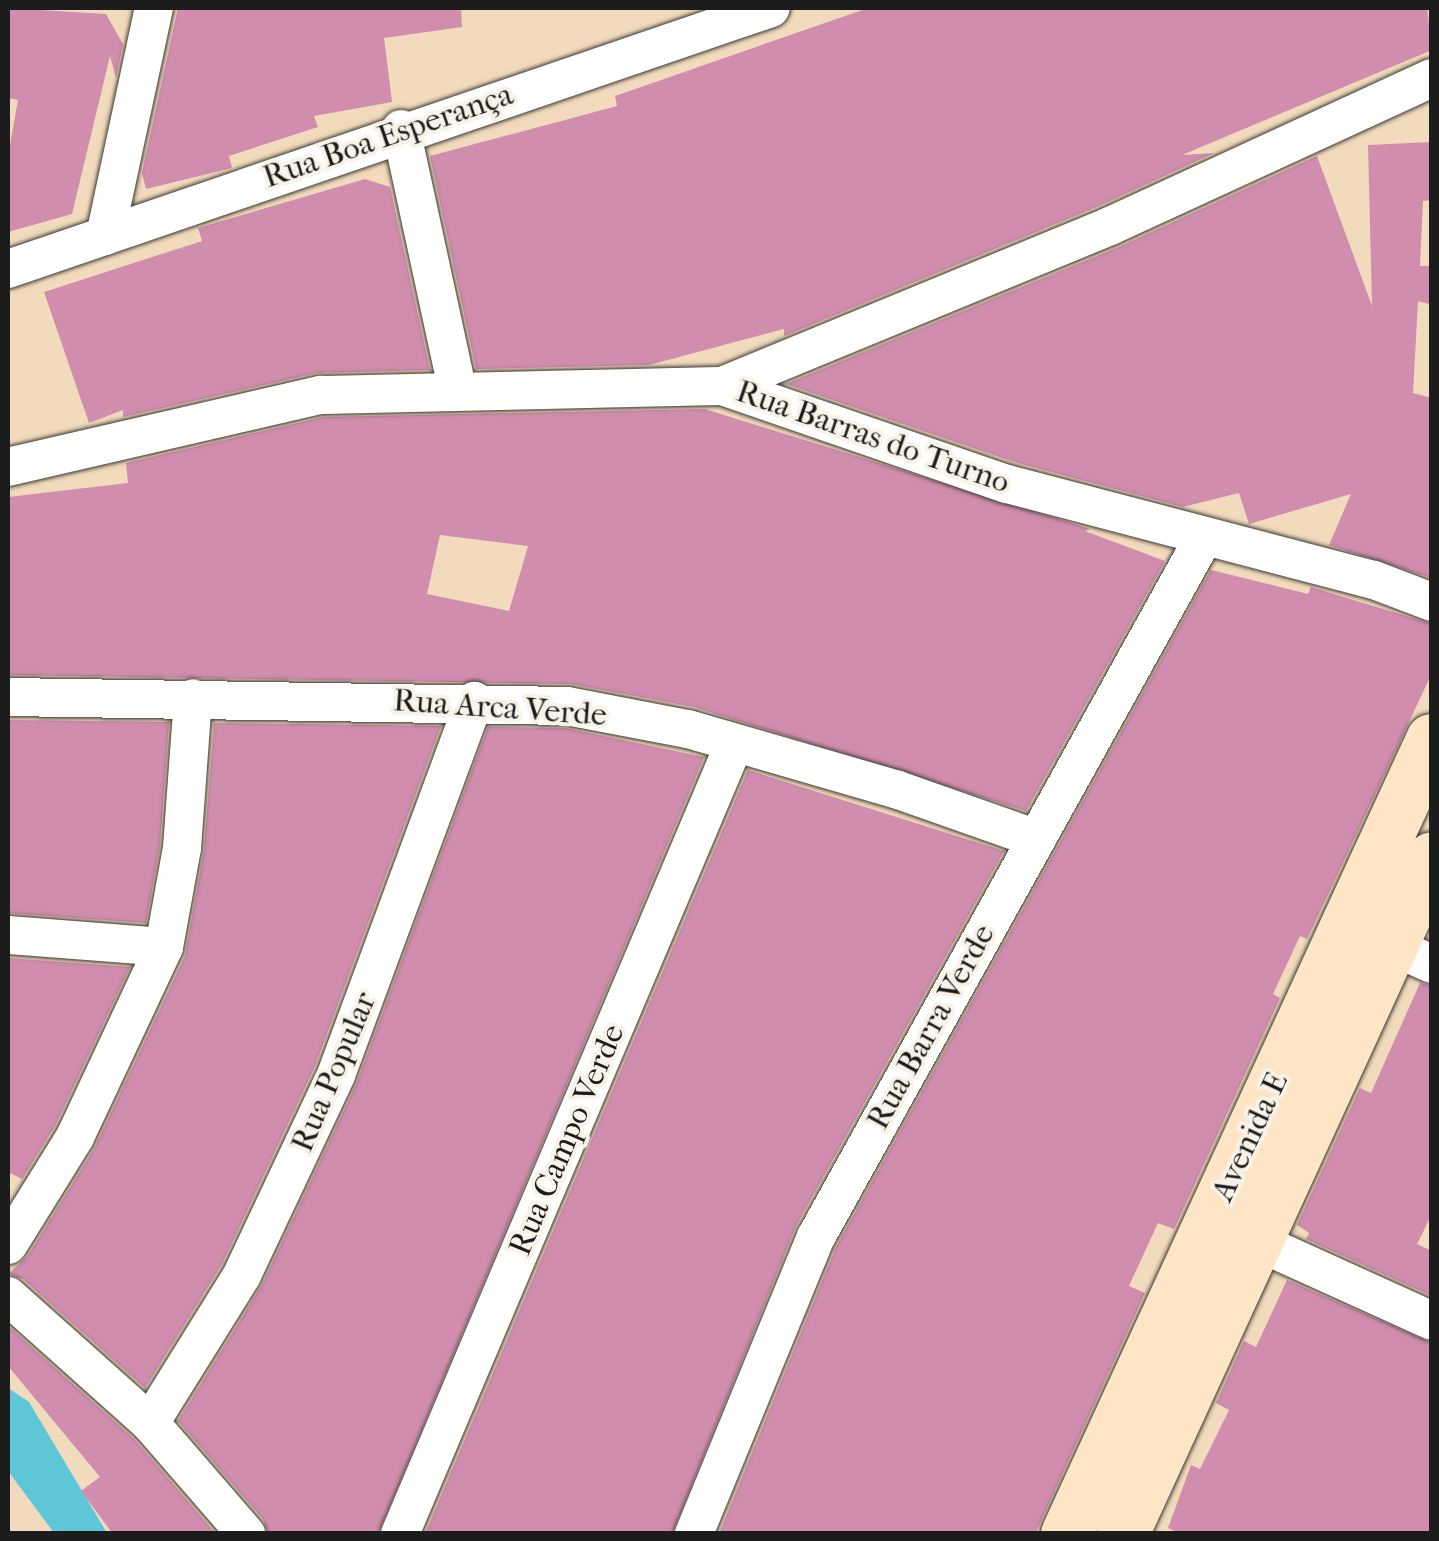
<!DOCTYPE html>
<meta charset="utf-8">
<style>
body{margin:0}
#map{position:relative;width:1439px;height:1541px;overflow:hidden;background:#f2dbbc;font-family:"IM FELL French Canon",serif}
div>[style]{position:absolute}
.water>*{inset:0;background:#5dc7d7}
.building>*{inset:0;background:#d18dae}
.roads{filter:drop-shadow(0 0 2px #3c3934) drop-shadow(0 0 2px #3c3934)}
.street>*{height:38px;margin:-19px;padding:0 19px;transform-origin:19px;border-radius:19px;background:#fff}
.secondary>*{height:52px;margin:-26px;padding:0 26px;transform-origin:26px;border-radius:26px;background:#fde5c5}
span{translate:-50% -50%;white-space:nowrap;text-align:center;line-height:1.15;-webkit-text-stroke:8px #f7f3e8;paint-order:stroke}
.street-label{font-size:32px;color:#1c1c1c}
.frame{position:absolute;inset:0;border:10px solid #1c1c1c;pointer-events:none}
</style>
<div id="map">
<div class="water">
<i style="clip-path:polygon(8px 1388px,29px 1402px,107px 1533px,54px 1533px,8px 1471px)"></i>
</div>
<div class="building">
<i style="clip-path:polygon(8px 8px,106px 14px,123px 44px,116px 78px,110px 56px,72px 214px,8px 232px,8px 156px,18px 100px,8px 98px)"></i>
<i style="clip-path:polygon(178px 8px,461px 8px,462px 27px,384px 38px,392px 102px,314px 116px,318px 127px,229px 156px,232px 168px,146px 189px,142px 173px)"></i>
<i style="clip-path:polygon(868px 8px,1427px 8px,1432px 50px,1182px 155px,1214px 153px,1101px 205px,784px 336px,784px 329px,649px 365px,476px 369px,430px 156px,617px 106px,615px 96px)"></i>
<i style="clip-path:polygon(1432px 142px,1432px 200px,1423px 201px,1420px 266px,1432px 266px,1432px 305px,1418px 301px,1413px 393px,1432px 398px,1432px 578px,1329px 545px,1351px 494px,1249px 524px,1239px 493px,1183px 507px,1014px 462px,786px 384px,1119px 247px,1317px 156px,1372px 306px,1368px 145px)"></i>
<i style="clip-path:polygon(365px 179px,390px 187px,430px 370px,316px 373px,123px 417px,123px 410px,89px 423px,44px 292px,202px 241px,198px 228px)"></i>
<i style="clip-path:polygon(evenodd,705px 409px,1090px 529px,1085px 531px,1165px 561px,1026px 811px,694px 707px,571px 684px,8px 675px,8px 497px,128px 483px,126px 463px,324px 417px,705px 409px,440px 535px,528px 546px,509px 611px,427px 594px,440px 535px)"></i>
<i style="clip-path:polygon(1211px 570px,1308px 594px,1311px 587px,1432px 624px,1432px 673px,1307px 939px,1300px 936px,1273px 994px,1280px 998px,1174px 1229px,1158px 1223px,1129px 1286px,1145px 1293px,1035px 1534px,719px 1534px,836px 1247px)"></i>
<i style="clip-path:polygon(8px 720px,169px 722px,160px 845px,146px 923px,8px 913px)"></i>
<i style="clip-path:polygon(214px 723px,441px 726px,315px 1066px,222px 1264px,145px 1388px,23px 1279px,8px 1274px,27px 1257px,94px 1149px,185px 956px,204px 850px)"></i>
<i style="clip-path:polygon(488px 727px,565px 728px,704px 757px,378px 1534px,268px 1534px,263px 1519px,178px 1421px,262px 1285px,356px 1085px)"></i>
<i style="clip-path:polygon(748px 770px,1004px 851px,796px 1226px,672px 1534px,425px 1534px)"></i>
<i style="clip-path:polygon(8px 958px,130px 967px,55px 1126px,22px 1179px,8px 1172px)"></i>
<i style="clip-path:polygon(1420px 983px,1432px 986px,1432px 1214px,1417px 1244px,1432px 1251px,1432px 1296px,1306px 1239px,1309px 1233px,1297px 1225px,1360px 1088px,1371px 1093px)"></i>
<i style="clip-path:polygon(1287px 1280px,1432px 1343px,1432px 1534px,1181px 1534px,1168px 1528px,1191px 1465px,1200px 1469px,1229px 1410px,1216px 1403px,1244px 1341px,1256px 1347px)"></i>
<i style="clip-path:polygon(8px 1326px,134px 1439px,216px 1534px,113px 1534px,81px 1491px,100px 1477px,8px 1366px)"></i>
</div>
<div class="roads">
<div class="street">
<i style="left:401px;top:129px;width:266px;rotate:77.8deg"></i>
<i style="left:105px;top:236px;width:233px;rotate:-77.9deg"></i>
<i style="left:8px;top:269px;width:806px;rotate:-18.88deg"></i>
<i style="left:722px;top:386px;width:420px;rotate:-22.4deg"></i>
<i style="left:1110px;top:226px;width:354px;rotate:-24.7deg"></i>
<i style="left:8px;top:467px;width:321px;rotate:-13deg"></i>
<i style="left:321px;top:395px;width:401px;rotate:-1.3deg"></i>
<i style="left:722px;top:386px;width:301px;rotate:19deg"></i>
<i style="left:1007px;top:484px;width:379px;rotate:14.7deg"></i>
<i style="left:1374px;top:580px;width:62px;rotate:20.8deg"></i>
<i style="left:8px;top:697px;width:559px;rotate:0.92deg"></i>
<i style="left:567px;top:706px;width:123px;rotate:10.8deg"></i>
<i style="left:688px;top:729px;width:219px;rotate:16.2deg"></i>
<i style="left:898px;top:790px;width:144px;rotate:19.4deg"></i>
<i style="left:8px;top:935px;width:156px;rotate:4.4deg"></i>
<i style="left:1392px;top:946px;width:44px;rotate:24.2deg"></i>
<i style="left:1236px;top:1232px;width:215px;rotate:24.4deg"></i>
<i style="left:8px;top:1245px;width:127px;rotate:-58.2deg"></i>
<i style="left:75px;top:1137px;width:210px;rotate:-64.9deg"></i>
<i style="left:164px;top:947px;width:101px;rotate:-79.7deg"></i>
<i style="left:182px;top:848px;width:150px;rotate:-85.8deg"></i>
<i style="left:8px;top:1296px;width:191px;rotate:41.8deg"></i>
<i style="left:150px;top:1423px;width:147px;rotate:49.1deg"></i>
<i style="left:150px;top:1423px;width:174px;rotate:-58.1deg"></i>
<i style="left:242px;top:1275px;width:221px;rotate:-64.8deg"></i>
<i style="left:336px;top:1075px;width:399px;rotate:-69.7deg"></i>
<i style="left:400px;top:1534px;width:855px;rotate:-67.07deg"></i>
<i style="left:694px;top:1534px;width:321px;rotate:-67.7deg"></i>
<i style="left:816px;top:1237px;width:800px;rotate:-61deg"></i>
</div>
<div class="secondary">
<i style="left:1067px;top:1534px;width:874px;rotate:-65.31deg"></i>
<i style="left:1123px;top:1534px;width:743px;rotate:-65.43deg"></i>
</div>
</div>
<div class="street-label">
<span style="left:388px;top:136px;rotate:-19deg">Rua Boa Esperança</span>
<span style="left:873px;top:437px;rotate:19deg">Rua Barras do Turno</span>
<span style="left:500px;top:708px;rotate:4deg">Rua Arca Verde</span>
<span style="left:931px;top:1027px;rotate:-61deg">Rua Barra Verde</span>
<span style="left:334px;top:1072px;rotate:-67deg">Rua Popular</span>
<span style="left:1250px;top:1137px;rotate:-65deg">Avenida E</span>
<span style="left:567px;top:1140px;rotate:-67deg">Rua Campo Verde</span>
</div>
<div class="frame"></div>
</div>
